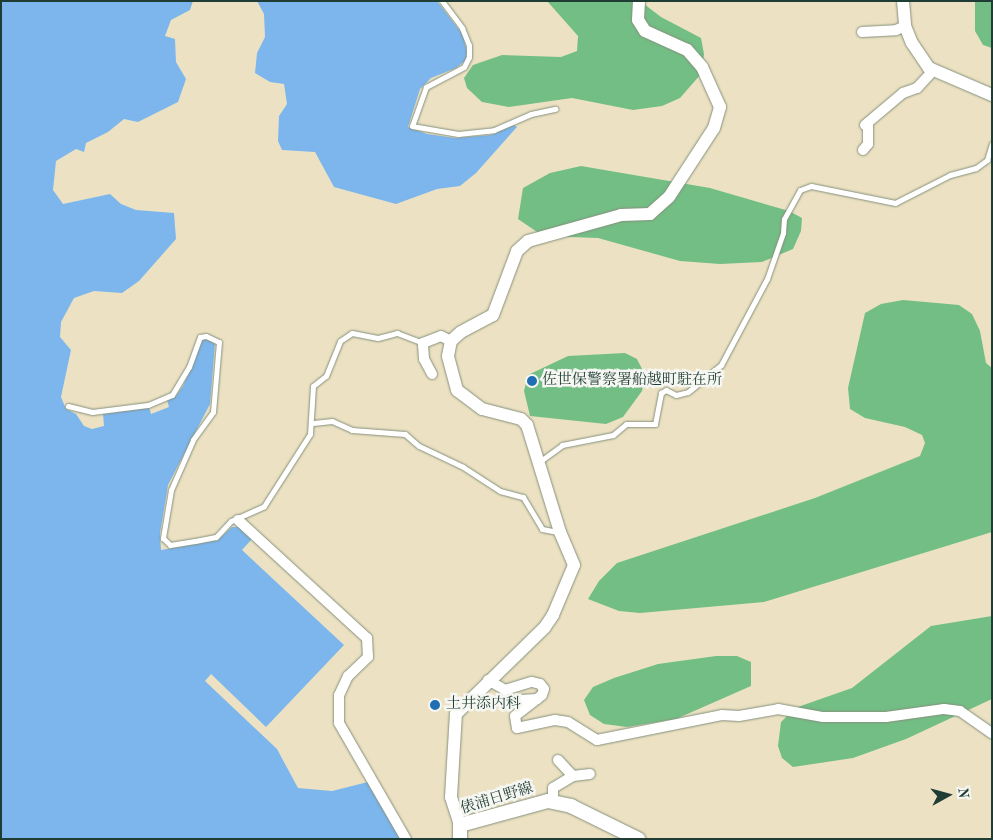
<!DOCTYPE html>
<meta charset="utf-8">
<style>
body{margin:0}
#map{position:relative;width:993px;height:840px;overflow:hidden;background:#ece2c3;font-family:"Old Standard TT","Noto Serif JP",serif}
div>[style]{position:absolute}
.forest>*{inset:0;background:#73be85}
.water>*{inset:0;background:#7cb6ed}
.roads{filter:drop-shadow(0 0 1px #86907c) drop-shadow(0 0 1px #86907c)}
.service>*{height:5px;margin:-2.5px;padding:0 2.5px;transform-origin:2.5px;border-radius:2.5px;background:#fff}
.minor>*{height:10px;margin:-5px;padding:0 5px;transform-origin:5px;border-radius:5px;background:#fff}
.tertiary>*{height:12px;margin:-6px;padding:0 6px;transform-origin:6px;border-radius:6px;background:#fff}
.secondary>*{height:14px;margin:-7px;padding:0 7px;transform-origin:7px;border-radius:7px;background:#fff}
.dots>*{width:14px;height:14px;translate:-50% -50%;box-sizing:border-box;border:2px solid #f6f6f2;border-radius:50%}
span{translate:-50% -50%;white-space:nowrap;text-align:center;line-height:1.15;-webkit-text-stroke:5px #f6f6f2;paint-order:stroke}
.poi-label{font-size:15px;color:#1f3d34}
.left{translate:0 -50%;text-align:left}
.street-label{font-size:15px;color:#1f3d34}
.frame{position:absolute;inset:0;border:2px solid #1f3d34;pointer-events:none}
.north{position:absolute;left:923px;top:770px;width:50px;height:50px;-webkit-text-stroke:4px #f6f6f2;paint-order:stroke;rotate:83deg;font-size:14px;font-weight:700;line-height:20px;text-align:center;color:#1f3d34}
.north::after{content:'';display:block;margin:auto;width:18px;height:22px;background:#1f3d34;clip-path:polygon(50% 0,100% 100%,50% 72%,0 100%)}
</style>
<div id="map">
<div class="forest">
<i style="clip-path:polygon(547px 1px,640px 1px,661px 17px,701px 38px,704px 54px,701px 74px,680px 98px,662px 106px,633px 110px,572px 98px,509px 107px,482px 102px,467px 88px,464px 78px,473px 65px,502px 55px,561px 57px,577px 51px,578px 36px)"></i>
<i style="clip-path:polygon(975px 1px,992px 1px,992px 48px,983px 45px,975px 31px)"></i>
<i style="clip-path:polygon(581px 166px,710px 188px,789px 211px,802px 218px,801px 231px,793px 249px,762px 262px,720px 264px,680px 261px,598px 238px,543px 236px,518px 219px,523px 188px,550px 173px)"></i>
<i style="clip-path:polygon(903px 300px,959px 305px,972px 314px,980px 331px,986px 363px,992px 368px,992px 532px,764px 602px,640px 613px,619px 611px,588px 599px,599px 581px,617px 563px,815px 498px,920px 456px,925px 443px,922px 435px,905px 427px,865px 418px,850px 409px,848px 388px,865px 313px,881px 304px)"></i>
<i style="clip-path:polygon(625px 353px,637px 359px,645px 375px,642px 391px,623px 417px,606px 424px,530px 416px,524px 391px,528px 375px,568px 356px)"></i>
<i style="clip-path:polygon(992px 616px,992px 699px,906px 739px,853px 758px,793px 767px,782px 758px,778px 746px,781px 722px,795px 708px,852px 688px,931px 626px)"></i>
<i style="clip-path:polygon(716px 656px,737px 656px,751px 662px,751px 686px,676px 719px,627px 727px,604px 724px,590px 715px,584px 700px,593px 687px,614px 678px,658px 664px)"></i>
</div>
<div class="water">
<i style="clip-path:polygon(1px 1px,193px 1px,190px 10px,171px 20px,165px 36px,175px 39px,176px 62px,186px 79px,178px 102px,138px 122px,124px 119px,108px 132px,86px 143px,84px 152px,76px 149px,56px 161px,53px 190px,63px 204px,110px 194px,121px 204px,136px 210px,174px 213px,176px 239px,139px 281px,122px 293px,94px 291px,74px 298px,61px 322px,60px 337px,71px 350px,61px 397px,66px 409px,76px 414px,84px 426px,92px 429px,104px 426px,103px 414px,149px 407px,151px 414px,169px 407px,167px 400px,176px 396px,183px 386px,202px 341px,206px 338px,215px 343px,210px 404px,168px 485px,160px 533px,161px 550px,218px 540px,232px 527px,239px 527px,252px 539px,242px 550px,344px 645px,266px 727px,211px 674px,205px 681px,277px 749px,298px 788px,332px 791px,368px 782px,402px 839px,1px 839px)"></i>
<i style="clip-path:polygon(257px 1px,437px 1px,463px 35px,467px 52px,465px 61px,456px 68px,431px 78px,420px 89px,408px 127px,427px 134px,455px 138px,491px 135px,514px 125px,517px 127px,476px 173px,460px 186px,437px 189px,396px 204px,334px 187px,315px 152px,282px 150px,278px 141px,279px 116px,287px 104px,284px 84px,270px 82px,255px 73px,257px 53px,265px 37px,264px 14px)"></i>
</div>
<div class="roads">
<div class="service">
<i style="left:442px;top:1px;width:34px;rotate:53deg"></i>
<i style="left:462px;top:28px;width:18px;rotate:68deg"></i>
<i style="left:469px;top:45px;width:12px;rotate:90deg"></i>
<i style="left:469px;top:57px;width:11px;rotate:117deg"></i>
<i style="left:464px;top:67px;width:43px;rotate:152.2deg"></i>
<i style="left:426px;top:87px;width:41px;rotate:109.7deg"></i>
<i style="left:412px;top:126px;width:47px;rotate:9.9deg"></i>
<i style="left:458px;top:134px;width:36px;rotate:-6deg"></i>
<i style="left:494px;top:130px;width:40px;rotate:-23.4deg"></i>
<i style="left:531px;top:114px;width:25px;rotate:-12deg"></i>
<i style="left:68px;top:406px;width:25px;rotate:14deg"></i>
<i style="left:92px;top:412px;width:56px;rotate:-7.1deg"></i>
<i style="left:148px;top:405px;width:26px;rotate:-23deg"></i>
<i style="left:172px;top:395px;width:33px;rotate:-59deg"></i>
<i style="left:189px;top:367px;width:32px;rotate:-70deg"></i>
<i style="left:200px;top:337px;width:6px;rotate:-9deg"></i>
<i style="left:206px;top:336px;width:14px;rotate:25deg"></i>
<i style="left:219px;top:342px;width:70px;rotate:94.9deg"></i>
<i style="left:213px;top:412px;width:34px;rotate:126deg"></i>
<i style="left:193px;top:440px;width:55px;rotate:113.7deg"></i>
<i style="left:171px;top:490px;width:49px;rotate:99.5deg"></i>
<i style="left:163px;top:538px;width:10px;rotate:45deg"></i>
<i style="left:170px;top:545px;width:25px;rotate:-9deg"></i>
<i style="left:195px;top:541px;width:21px;rotate:-11deg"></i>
<i style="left:216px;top:537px;width:22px;rotate:-47deg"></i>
<i style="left:231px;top:521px;width:36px;rotate:-24deg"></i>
<i style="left:264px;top:506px;width:85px;rotate:-57.4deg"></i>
<i style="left:310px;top:434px;width:48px;rotate:-86.4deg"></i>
<i style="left:313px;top:386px;width:16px;rotate:-38deg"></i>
<i style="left:326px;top:376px;width:38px;rotate:-68deg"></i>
<i style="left:340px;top:341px;width:14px;rotate:-34deg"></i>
<i style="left:352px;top:333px;width:26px;rotate:11deg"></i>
<i style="left:378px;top:338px;width:20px;rotate:-15deg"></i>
<i style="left:397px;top:333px;width:28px;rotate:21deg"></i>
<i style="left:313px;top:423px;width:19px;rotate:-6deg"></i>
<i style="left:332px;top:421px;width:22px;rotate:24deg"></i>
<i style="left:352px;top:430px;width:53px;rotate:4.3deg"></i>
<i style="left:405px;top:434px;width:18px;rotate:41deg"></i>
<i style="left:419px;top:446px;width:49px;rotate:25.5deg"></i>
<i style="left:463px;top:467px;width:44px;rotate:33deg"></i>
<i style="left:500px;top:491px;width:24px;rotate:15deg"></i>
<i style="left:523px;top:497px;width:37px;rotate:59deg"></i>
<i style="left:542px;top:529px;width:16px;rotate:11deg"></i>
<i style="left:539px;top:462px;width:29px;rotate:-36deg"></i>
<i style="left:562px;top:445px;width:52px;rotate:-11.1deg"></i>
<i style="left:613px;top:435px;width:17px;rotate:-40deg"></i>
<i style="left:626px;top:424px;width:29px"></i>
<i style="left:655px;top:424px;width:32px;rotate:-79deg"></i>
<i style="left:661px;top:393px;width:6px;rotate:-31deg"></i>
<i style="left:666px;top:390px;width:11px;rotate:27deg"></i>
<i style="left:676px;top:395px;width:12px;rotate:-14deg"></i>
<i style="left:688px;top:392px;width:43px;rotate:-39.3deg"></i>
<i style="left:721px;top:365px;width:98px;rotate:-61.9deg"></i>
<i style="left:767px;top:279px;width:49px;rotate:-70.8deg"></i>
<i style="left:783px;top:233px;width:14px;rotate:-86deg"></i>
<i style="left:784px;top:219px;width:33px;rotate:-61deg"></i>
<i style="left:800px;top:190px;width:12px;rotate:-20deg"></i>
<i style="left:811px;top:186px;width:86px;rotate:11.4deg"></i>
<i style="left:895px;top:203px;width:62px;rotate:-27deg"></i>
<i style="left:950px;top:175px;width:27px;rotate:-15deg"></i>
<i style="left:976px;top:168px;width:14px;rotate:-36deg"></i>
<i style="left:987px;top:160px;width:17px;rotate:-73deg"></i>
</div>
<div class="minor">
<i style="left:862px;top:32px;width:34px;rotate:-3deg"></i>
<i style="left:896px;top:30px;width:10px;rotate:-24deg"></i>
<i style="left:865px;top:125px;width:50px;rotate:-40.1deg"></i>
<i style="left:903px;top:93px;width:15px;rotate:-20deg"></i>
<i style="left:917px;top:88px;width:23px;rotate:-47deg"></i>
<i style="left:863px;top:150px;width:8px;rotate:-50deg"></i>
<i style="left:868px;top:144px;width:21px;rotate:-90deg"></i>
<i style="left:432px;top:374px;width:17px;rotate:-118deg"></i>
<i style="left:424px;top:359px;width:16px;rotate:-94deg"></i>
<i style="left:423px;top:343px;width:19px;rotate:-21deg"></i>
<i style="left:441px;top:336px;width:11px;rotate:27deg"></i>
<i style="left:238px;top:520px;width:175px;rotate:42.5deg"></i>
<i style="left:367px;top:638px;width:19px;rotate:87deg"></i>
<i style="left:368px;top:657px;width:28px;rotate:136deg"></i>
<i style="left:348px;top:676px;width:21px;rotate:115deg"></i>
<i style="left:339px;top:695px;width:28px;rotate:90deg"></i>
<i style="left:339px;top:723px;width:134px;rotate:60deg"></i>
<i style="left:488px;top:680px;width:20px;rotate:30deg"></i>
<i style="left:505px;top:690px;width:28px;rotate:-17deg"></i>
<i style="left:532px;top:682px;width:8px;rotate:14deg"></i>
<i style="left:540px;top:684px;width:6px;rotate:51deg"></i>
<i style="left:544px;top:689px;width:6px;rotate:108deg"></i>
<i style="left:542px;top:695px;width:34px;rotate:142deg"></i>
<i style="left:515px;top:716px;width:12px;rotate:81deg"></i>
<i style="left:517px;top:728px;width:39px;rotate:-12deg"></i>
<i style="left:555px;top:720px;width:13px;rotate:9deg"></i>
<i style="left:568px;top:722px;width:34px;rotate:32deg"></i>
<i style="left:597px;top:740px;width:127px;rotate:-11.3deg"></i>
<i style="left:722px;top:715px;width:17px;rotate:3deg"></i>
<i style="left:739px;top:716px;width:40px;rotate:-10deg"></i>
<i style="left:778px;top:709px;width:46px;rotate:10.1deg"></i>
<i style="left:823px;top:717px;width:63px"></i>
<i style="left:886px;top:717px;width:59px;rotate:-7.9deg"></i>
<i style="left:944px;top:709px;width:16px;rotate:7deg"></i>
<i style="left:960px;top:711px;width:39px;rotate:35deg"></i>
<i style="left:520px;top:700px;width:17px;rotate:-3deg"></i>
<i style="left:558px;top:760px;width:22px;rotate:47deg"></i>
<i style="left:553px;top:802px;width:14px;rotate:-90deg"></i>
<i style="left:553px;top:788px;width:23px;rotate:-31deg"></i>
<i style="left:573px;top:776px;width:17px;rotate:-7deg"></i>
</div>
<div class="tertiary">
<i style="left:903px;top:1px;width:25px;rotate:85deg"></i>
<i style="left:905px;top:26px;width:18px;rotate:68deg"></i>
<i style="left:912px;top:43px;width:30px;rotate:56deg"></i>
<i style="left:929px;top:68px;width:69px;rotate:23.2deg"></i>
<i style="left:460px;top:825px;width:29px;rotate:-108deg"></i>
<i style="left:451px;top:797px;width:83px;rotate:-86.6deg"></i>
<i style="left:456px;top:714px;width:124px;rotate:-44.3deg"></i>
<i style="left:545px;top:627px;width:14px;rotate:-56deg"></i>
<i style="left:553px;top:615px;width:54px;rotate:-67.2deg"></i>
<i style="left:574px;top:565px;width:36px;rotate:-113deg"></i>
<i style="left:560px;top:532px;width:112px;rotate:-107.1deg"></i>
<i style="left:527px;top:425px;width:8px;rotate:-135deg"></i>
<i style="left:521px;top:419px;width:40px;rotate:-165.6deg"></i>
<i style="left:482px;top:409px;width:31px;rotate:-143deg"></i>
<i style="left:457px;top:390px;width:35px;rotate:-105deg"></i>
<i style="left:448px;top:356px;width:15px;rotate:-79deg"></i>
<i style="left:451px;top:341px;width:13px;rotate:-42deg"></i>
<i style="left:461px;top:332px;width:36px;rotate:-28deg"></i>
<i style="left:493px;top:315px;width:68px;rotate:-69.4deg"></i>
<i style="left:517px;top:251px;width:15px;rotate:-42deg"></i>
<i style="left:528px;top:241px;width:97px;rotate:-15.6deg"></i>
<i style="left:621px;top:215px;width:29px;rotate:-2deg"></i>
<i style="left:650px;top:214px;width:25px;rotate:-42deg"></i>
<i style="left:669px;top:197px;width:82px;rotate:-56.9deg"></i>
<i style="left:714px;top:128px;width:22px;rotate:-74deg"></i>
<i style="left:720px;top:107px;width:44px;rotate:-114.2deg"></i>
<i style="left:702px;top:67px;width:23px;rotate:-131deg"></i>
<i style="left:687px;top:50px;width:46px;rotate:-155.7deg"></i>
<i style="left:645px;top:31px;width:13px;rotate:-122deg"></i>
<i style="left:638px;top:20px;width:19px;rotate:-87deg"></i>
</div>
<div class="secondary">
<i style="left:460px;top:839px;width:14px;rotate:-90deg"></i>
<i style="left:460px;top:825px;width:91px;rotate:-15.3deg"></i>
<i style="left:548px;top:801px;width:24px;rotate:12deg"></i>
<i style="left:571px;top:806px;width:75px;rotate:26.2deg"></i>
</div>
</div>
<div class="dots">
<i style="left:532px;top:381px;background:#1f6fb2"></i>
<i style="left:435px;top:705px;background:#1f6fb2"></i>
</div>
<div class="poi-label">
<span class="left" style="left:542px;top:381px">佐世保警察署船越町駐在所</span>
<span class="left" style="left:446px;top:705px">土井添内科</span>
</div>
<div class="street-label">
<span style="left:497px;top:799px;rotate:-17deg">俵浦日野線</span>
</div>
<div class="frame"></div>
<div class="north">N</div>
</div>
